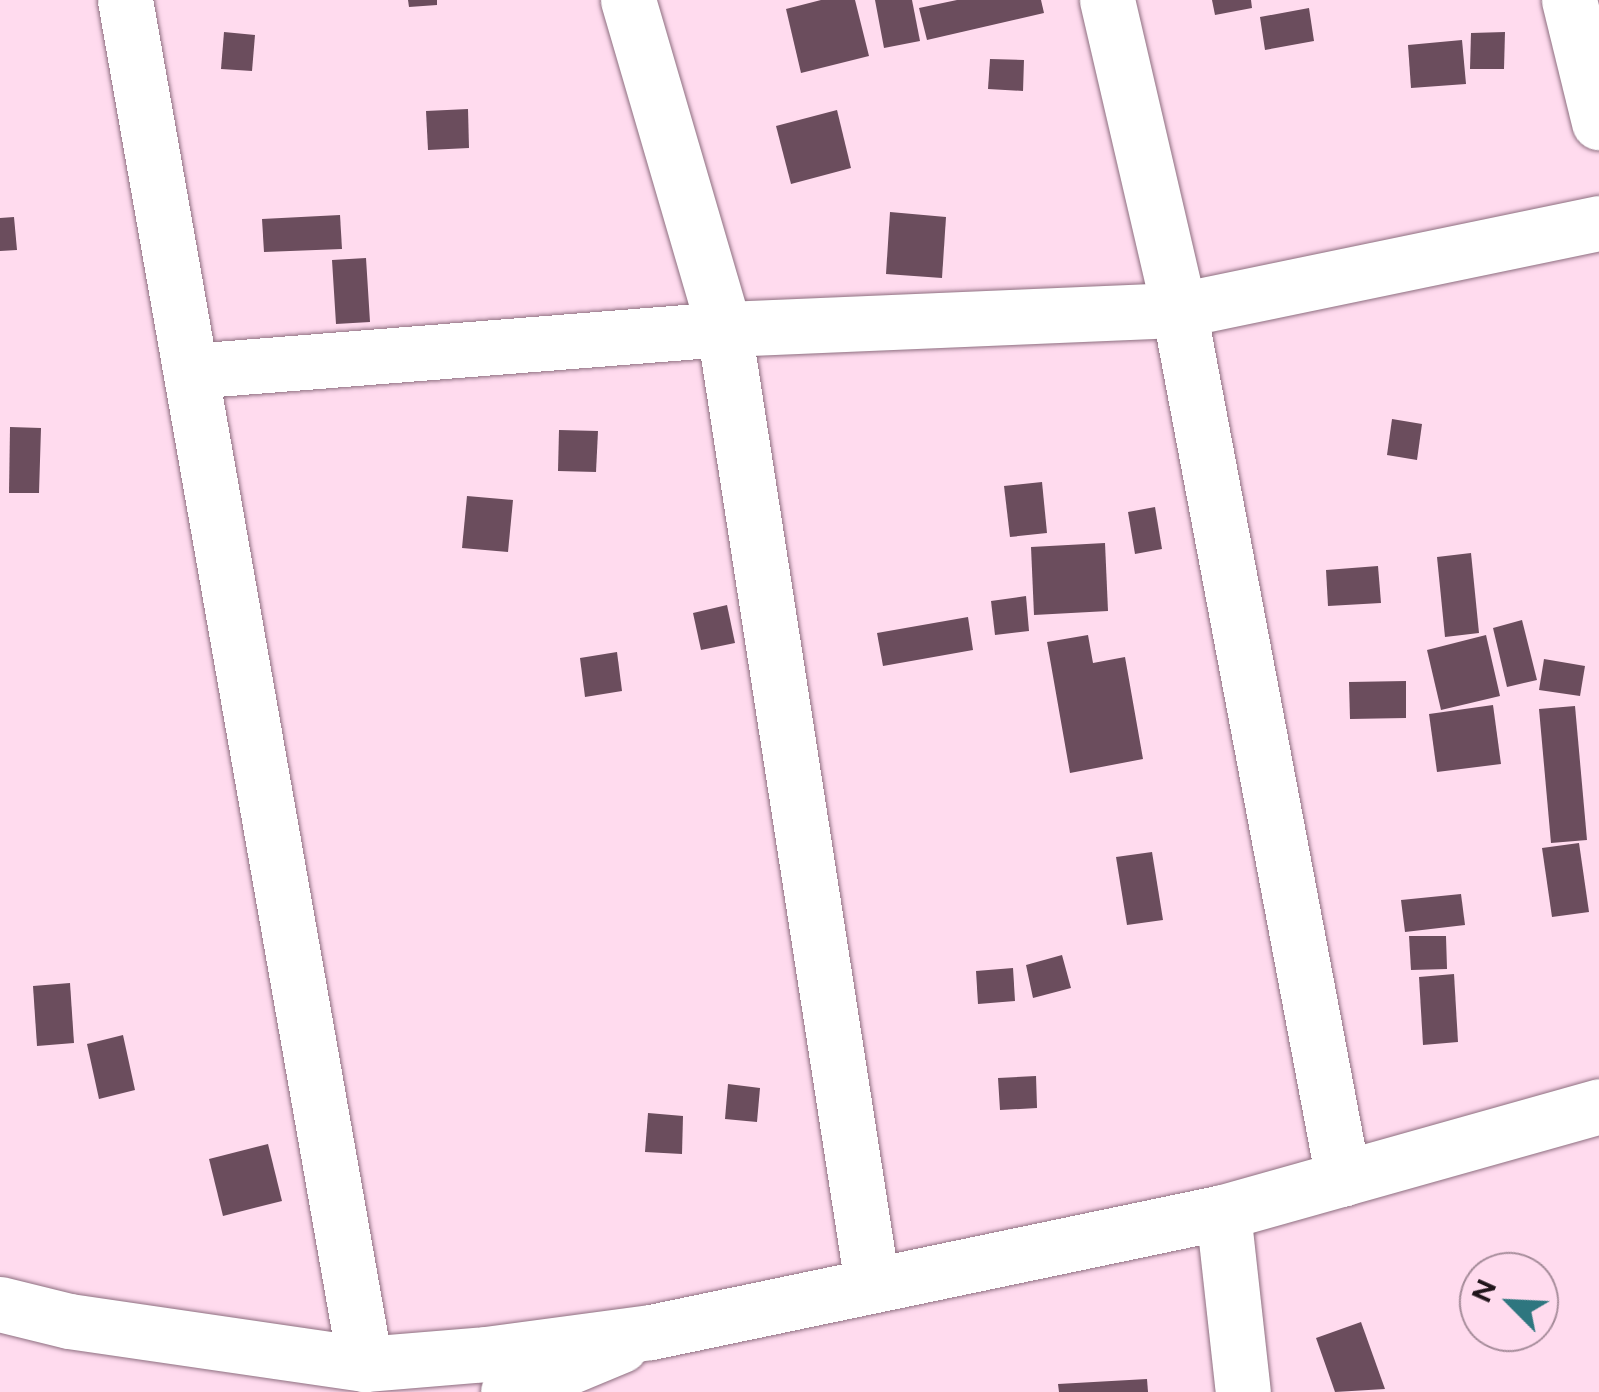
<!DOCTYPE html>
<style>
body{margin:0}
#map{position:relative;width:1599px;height:1392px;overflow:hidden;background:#ffdbee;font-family:Figtree,sans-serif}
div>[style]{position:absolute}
.building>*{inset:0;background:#6b4d5d}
.roads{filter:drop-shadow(0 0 2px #8e6f80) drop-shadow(0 0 2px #8e6f80)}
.minor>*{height:55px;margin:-27.5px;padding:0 27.5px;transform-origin:27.5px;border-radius:27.5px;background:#fff}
.secondary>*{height:55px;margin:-27.5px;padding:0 27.5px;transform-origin:27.5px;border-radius:27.5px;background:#fff}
span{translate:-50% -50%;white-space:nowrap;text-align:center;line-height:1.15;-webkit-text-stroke:10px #ffdbee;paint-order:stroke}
.north{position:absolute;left:1459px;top:1252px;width:100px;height:100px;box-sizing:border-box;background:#ffdbee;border:2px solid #a68c9a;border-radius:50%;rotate:294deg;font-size:28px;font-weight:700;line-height:40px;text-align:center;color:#21151b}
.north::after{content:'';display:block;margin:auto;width:35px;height:45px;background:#2e767f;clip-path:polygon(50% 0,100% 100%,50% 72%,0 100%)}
</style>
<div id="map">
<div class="building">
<i style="clip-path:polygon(408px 0,437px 0,437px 5px,409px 7px)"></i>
<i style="clip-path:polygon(821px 0,855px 0,869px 56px,801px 73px,786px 9px)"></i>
<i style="clip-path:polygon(875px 0,912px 0,920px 41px,884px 48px)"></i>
<i style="clip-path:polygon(957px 0,1041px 0,1044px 13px,927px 40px,919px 8px)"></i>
<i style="clip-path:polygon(1212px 0,1251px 0,1252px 8px,1215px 15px)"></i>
<i style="clip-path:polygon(1309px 8px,1314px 41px,1265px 50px,1260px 17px)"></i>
<i style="clip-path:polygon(224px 32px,255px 35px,252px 71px,221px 69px)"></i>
<i style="clip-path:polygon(1505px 32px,1504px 69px,1470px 69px,1471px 33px)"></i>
<i style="clip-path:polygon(1462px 40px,1466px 84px,1411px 88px,1408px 45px)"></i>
<i style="clip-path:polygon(990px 59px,1024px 60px,1023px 91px,988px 89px)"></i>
<i style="clip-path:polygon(468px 109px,469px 148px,428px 150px,426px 111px)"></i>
<i style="clip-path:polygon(837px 110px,851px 168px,791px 184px,776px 126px)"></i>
<i style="clip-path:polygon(890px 212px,946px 217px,942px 278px,886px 274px)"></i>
<i style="clip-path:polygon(340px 215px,342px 249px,264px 252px,262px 219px)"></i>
<i style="clip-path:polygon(14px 217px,17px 250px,0 251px,0 218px)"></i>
<i style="clip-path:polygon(366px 258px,370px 322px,336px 324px,332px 260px)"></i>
<i style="clip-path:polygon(1392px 419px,1422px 424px,1417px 460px,1387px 455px)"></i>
<i style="clip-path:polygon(10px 427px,41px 428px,39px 493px,9px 493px)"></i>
<i style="clip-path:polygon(559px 430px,598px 431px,596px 472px,558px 471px)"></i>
<i style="clip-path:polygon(1042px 482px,1047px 533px,1010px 537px,1004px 486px)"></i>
<i style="clip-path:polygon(467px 496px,513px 500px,508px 552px,462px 548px)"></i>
<i style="clip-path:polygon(1155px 507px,1162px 549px,1135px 554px,1128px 512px)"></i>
<i style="clip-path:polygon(1105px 543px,1108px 611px,1034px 615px,1031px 547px)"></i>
<i style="clip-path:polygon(1471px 553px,1479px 633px,1445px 637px,1437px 557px)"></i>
<i style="clip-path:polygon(1378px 566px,1381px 603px,1328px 606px,1326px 570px)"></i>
<i style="clip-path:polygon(1026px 596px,1029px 631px,995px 635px,991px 601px)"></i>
<i style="clip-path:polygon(727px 605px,735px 643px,701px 650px,693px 613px)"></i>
<i style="clip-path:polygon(968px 617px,973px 650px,883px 666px,877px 633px)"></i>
<i style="clip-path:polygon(1522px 620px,1537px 680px,1507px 687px,1493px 628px)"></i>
<i style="clip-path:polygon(1088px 635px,1093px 663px,1125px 657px,1143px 759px,1070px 773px,1047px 642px)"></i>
<i style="clip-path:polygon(1486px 635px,1500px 696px,1441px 710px,1427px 650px)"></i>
<i style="clip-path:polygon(617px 652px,622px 691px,585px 697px,580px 658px)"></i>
<i style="clip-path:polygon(1544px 659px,1585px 666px,1580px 696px,1539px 690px)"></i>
<i style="clip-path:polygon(1406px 681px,1406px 718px,1350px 719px,1349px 682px)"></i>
<i style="clip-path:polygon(1493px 705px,1501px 764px,1437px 772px,1429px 714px)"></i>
<i style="clip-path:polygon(1575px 706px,1587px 840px,1551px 843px,1539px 709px)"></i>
<i style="clip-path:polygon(1579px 843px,1589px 912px,1552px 917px,1542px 848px)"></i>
<i style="clip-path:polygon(1152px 852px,1163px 920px,1127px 925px,1116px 857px)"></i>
<i style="clip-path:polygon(1461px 894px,1465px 925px,1405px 932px,1401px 900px)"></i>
<i style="clip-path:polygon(1409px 936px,1446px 936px,1447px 969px,1411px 970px)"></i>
<i style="clip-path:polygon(1062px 955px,1071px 988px,1033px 998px,1026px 965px)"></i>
<i style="clip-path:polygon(1013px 968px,1015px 1001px,978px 1004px,976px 971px)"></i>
<i style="clip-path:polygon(1454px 974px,1458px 1042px,1423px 1045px,1419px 977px)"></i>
<i style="clip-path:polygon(70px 983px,74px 1043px,37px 1046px,33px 986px)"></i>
<i style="clip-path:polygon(123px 1035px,135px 1090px,99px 1099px,87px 1044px)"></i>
<i style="clip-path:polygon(1036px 1076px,1037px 1108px,1000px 1110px,998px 1078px)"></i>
<i style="clip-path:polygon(728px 1084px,760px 1088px,757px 1122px,725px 1119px)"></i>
<i style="clip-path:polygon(648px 1113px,683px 1116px,682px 1154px,645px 1152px)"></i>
<i style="clip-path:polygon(268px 1144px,282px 1201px,223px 1216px,209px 1159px)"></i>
<i style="clip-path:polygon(1361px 1322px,1385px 1389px,1335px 1392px,1316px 1338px)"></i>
<i style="clip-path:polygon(1147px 1379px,1148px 1392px,1059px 1392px,1058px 1384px)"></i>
</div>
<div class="roads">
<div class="minor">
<i style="left:125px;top:0;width:1385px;rotate:80.02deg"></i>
<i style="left:628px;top:0;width:343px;rotate:73.7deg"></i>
<i style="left:724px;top:329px;width:966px;rotate:81.19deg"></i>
<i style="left:1107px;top:0;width:318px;rotate:76.9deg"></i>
<i style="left:1179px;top:310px;width:884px;rotate:79.31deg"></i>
<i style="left:1569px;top:0;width:126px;rotate:76.2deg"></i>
<i style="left:191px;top:371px;width:535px;rotate:-4.51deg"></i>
<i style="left:724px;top:329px;width:455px;rotate:-2.4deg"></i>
<i style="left:1179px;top:310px;width:429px;rotate:-11.7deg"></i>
<i style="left:1223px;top:1212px;width:181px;rotate:83.7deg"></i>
<i style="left:508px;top:1392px;width:122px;rotate:-22.6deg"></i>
</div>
<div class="secondary">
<i style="left:0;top:1304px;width:71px;rotate:13.8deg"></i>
<i style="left:69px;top:1321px;width:299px;rotate:8.3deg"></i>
<i style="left:365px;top:1364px;width:121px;rotate:-4.7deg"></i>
<i style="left:486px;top:1354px;width:166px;rotate:-7.6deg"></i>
<i style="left:651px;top:1332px;width:584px;rotate:-11.85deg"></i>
<i style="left:1223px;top:1212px;width:391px;rotate:-15.7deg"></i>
</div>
</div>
<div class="north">N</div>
</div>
